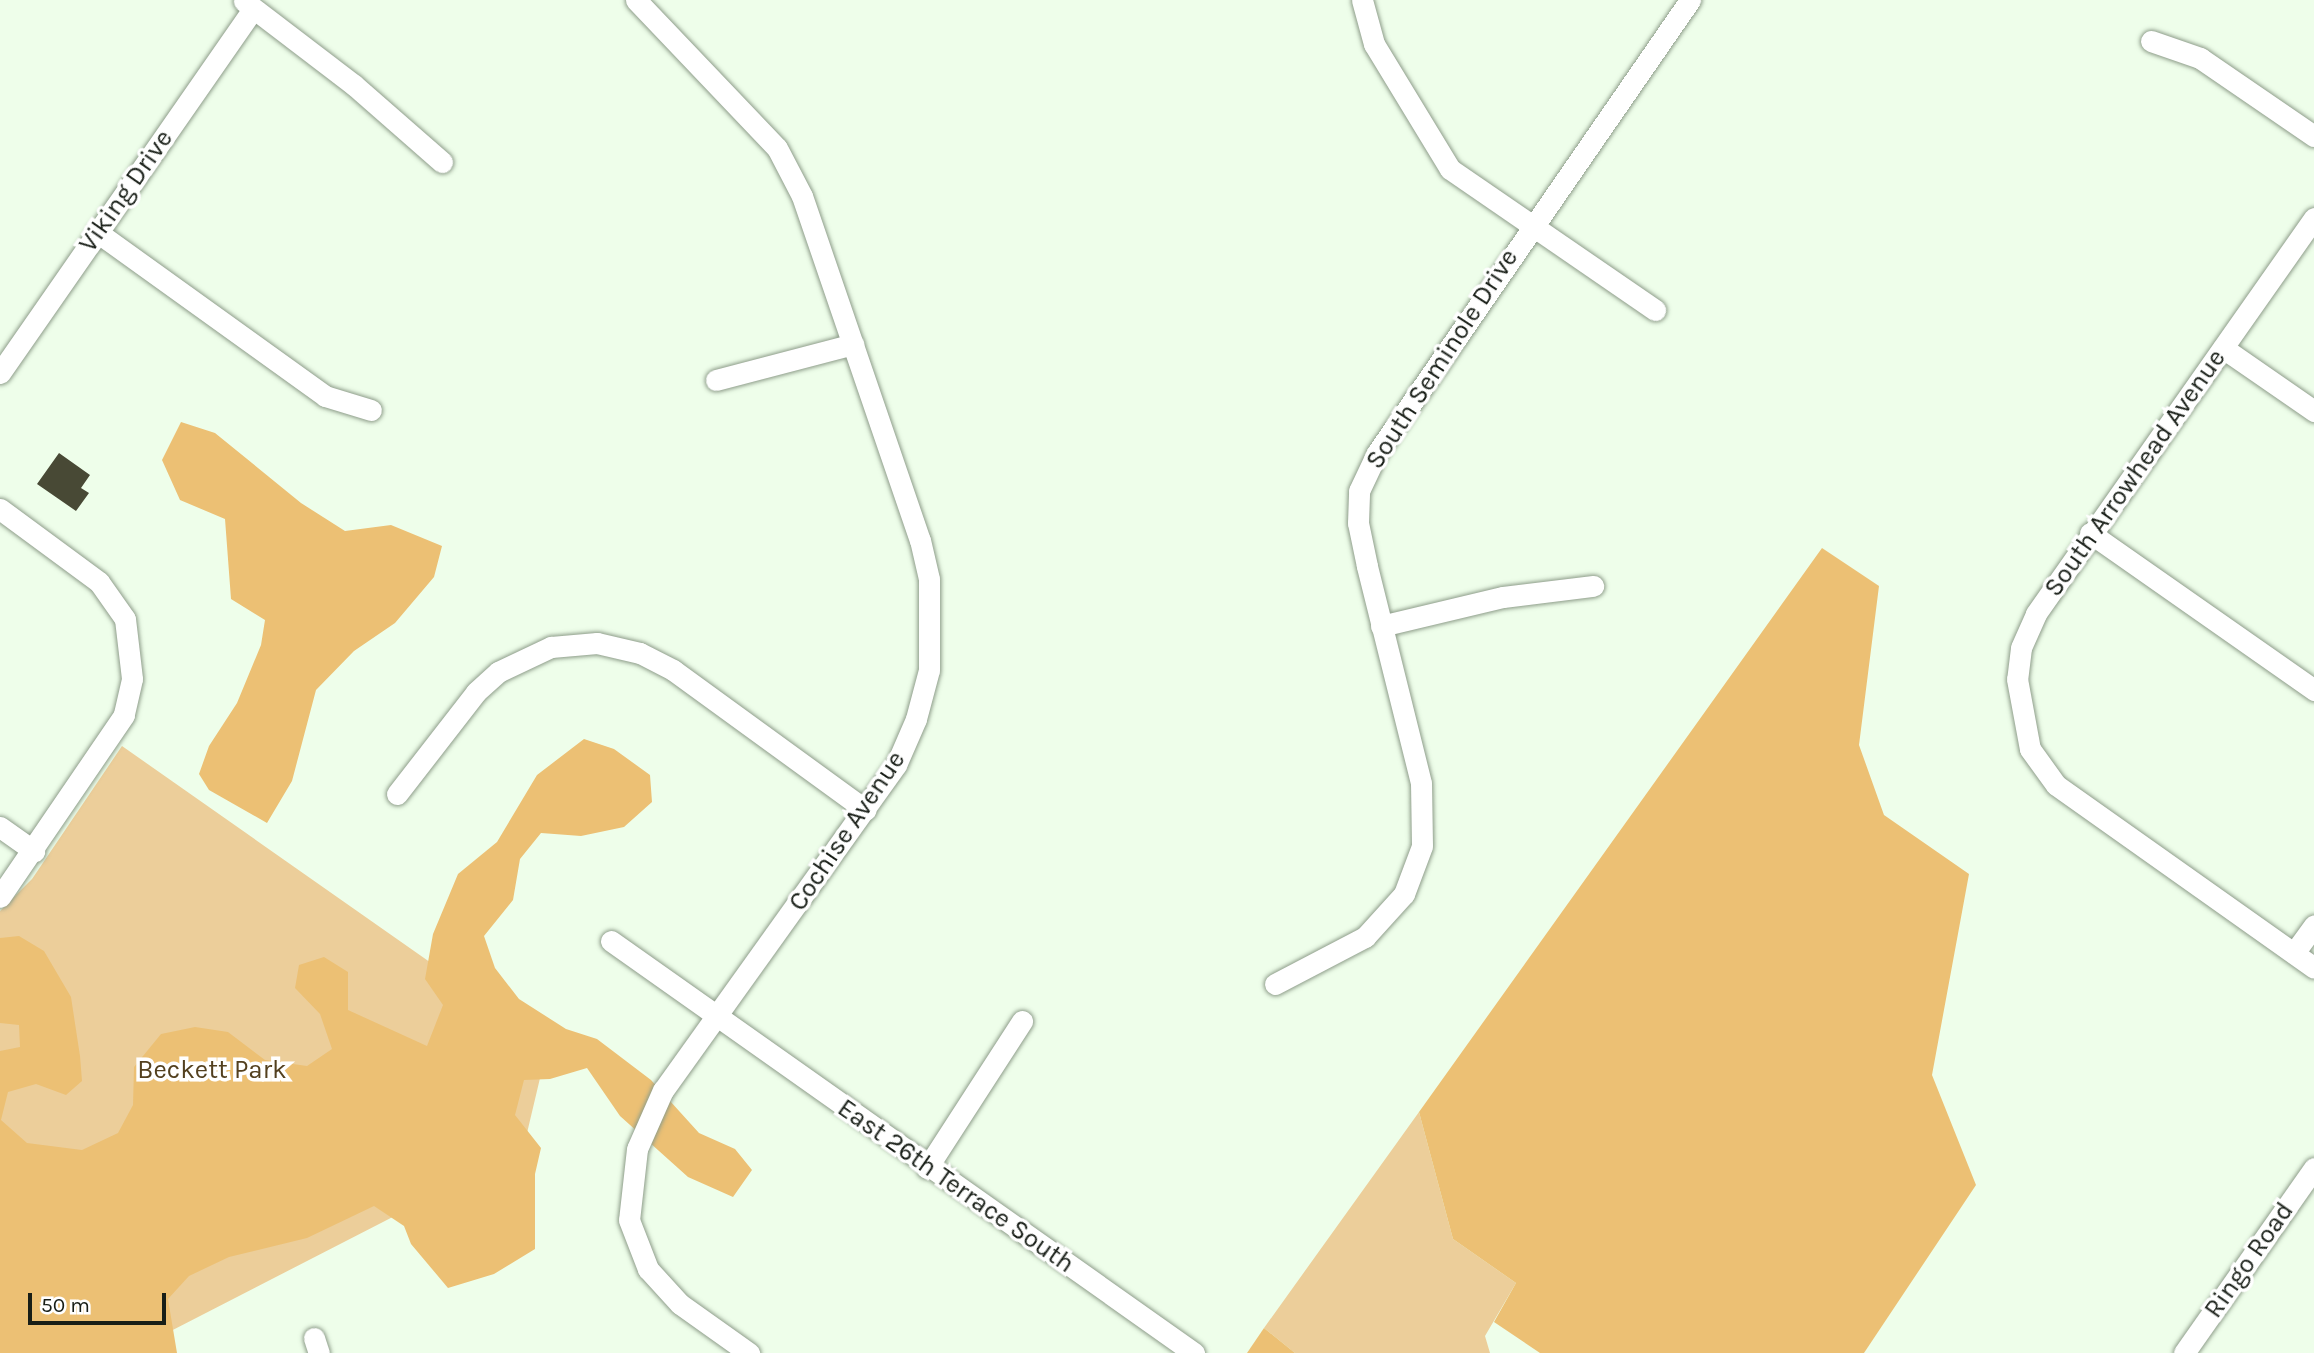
<!DOCTYPE html>
<style>
body{margin:0}
#map{position:relative;width:2314px;height:1353px;overflow:hidden;background:#eefeea;font-family:Karla,sans-serif}
div>[style]{position:absolute}
.green>*{inset:0;background:#ecce9a}
.forest>*{inset:0;background:#ecc074}
.building>*{inset:0;background:#484935}
.roads{filter:drop-shadow(0 0 2px #8e9d8a) drop-shadow(0 0 2px #8e9d8a)}
.street>*{height:21px;margin:-10.5px;padding:0 10.5px;transform-origin:10.5px;border-radius:10.5px;background:#fff}
span{translate:-50% -50%;white-space:nowrap;text-align:center;line-height:1.15;-webkit-text-stroke:7px #fff;paint-order:stroke}
.street-label{font-size:26px;color:#181e17}
.park-label{font-size:26px;color:#53401f}
.scale{position:absolute;left:28px;top:1293px;width:138px;height:32px;box-sizing:border-box;border:4px solid #181e17;border-top:0;padding-left:9px;font-size:21px;line-height:24px;white-space:nowrap;color:#181e17;-webkit-text-stroke:5px #fff;paint-order:stroke}
</style>
<div id="map">
<div class="green">
<i style="clip-path:polygon(122px 746px,444px 972px,545px 1057px,523px 1150px,128px 1353px,0 1251px,0 911px,32px 879px)"></i>
<i style="clip-path:polygon(1419px 1112px,1453px 1239px,1516px 1283px,1485px 1336px,1490px 1353px,1295px 1353px,1264px 1328px)"></i>
</div>
<div class="forest">
<i style="clip-path:polygon(181px 422px,215px 433px,301px 503px,345px 531px,391px 525px,442px 546px,434px 577px,395px 623px,354px 651px,316px 690px,292px 781px,267px 823px,209px 790px,199px 774px,209px 746px,237px 703px,261px 645px,265px 620px,231px 599px,225px 519px,180px 500px,162px 460px)"></i>
<i style="clip-path:polygon(1822px 548px,1879px 586px,1859px 745px,1884px 815px,1969px 874px,1932px 1075px,1976px 1185px,1864px 1353px,1540px 1353px,1494px 1322px,1516px 1283px,1453px 1239px,1419px 1112px)"></i>
<i style="clip-path:polygon(584px 739px,614px 749px,650px 775px,652px 802px,624px 827px,581px 836px,541px 833px,520px 859px,513px 900px,484px 936px,495px 968px,519px 999px,566px 1029px,597px 1039px,651px 1080px,699px 1133px,735px 1149px,752px 1170px,733px 1197px,688px 1177px,620px 1116px,587px 1068px,550px 1079px,524px 1080px,515px 1115px,541px 1148px,535px 1174px,535px 1249px,494px 1274px,448px 1288px,411px 1244px,404px 1226px,374px 1206px,307px 1238px,229px 1257px,189px 1276px,168px 1299px,177px 1353px,0 1353px,0 1051px,20px 1047px,19px 1025px,0 1023px,0 938px,19px 936px,44px 951px,71px 997px,80px 1056px,82px 1081px,66px 1095px,36px 1084px,8px 1092px,1px 1120px,27px 1143px,82px 1150px,118px 1133px,133px 1105px,134px 1067px,161px 1034px,195px 1027px,228px 1032px,265px 1060px,307px 1066px,332px 1049px,320px 1014px,295px 988px,299px 965px,324px 957px,348px 972px,348px 1010px,427px 1046px,443px 1005px,425px 979px,433px 934px,458px 874px,497px 842px,537px 775px)"></i>
<i style="clip-path:polygon(1264px 1328px,1295px 1353px,1247px 1353px)"></i>
</div>
<div class="building">
<i style="clip-path:polygon(59px 453px,90px 475px,81px 488px,89px 493px,76px 511px,37px 484px)"></i>
</div>
<div class="roads">
<div class="street">
<i style="left:636px;top:0;width:204px;rotate:46.4deg"></i>
<i style="left:777px;top:148px;width:54px;rotate:62.5deg"></i>
<i style="left:802px;top:196px;width:364px;rotate:71.1deg"></i>
<i style="left:920px;top:540px;width:40px;rotate:77deg"></i>
<i style="left:929px;top:579px;width:91px;rotate:90deg"></i>
<i style="left:929px;top:670px;width:51px;rotate:104.9deg"></i>
<i style="left:916px;top:719px;width:50px;rotate:113.5deg"></i>
<i style="left:896px;top:765px;width:400px;rotate:125.6deg"></i>
<i style="left:663px;top:1090px;width:64px;rotate:113.8deg"></i>
<i style="left:637px;top:1149px;width:71px;rotate:96.4deg"></i>
<i style="left:629px;top:1220px;width:53px;rotate:68.8deg"></i>
<i style="left:648px;top:1269px;width:47px;rotate:47.6deg"></i>
<i style="left:680px;top:1304px;width:85px;rotate:35.4deg"></i>
<i style="left:1362px;top:0;width:46px;rotate:74.7deg"></i>
<i style="left:1374px;top:44px;width:146px;rotate:58.7deg"></i>
<i style="left:1450px;top:169px;width:249px;rotate:34.5deg"></i>
<i style="left:244px;top:1px;width:138px;rotate:37.4deg"></i>
<i style="left:354px;top:85px;width:117px;rotate:41.2deg"></i>
<i style="left:2151px;top:41px;width:52px;rotate:19.1deg"></i>
<i style="left:2200px;top:58px;width:138px;rotate:34.4deg"></i>
<i style="left:2314px;top:218px;width:484px;rotate:125.1deg"></i>
<i style="left:2036px;top:614px;width:37px;rotate:114deg"></i>
<i style="left:2021px;top:648px;width:31px;rotate:97deg"></i>
<i style="left:2017px;top:679px;width:71px;rotate:79.5deg"></i>
<i style="left:2030px;top:749px;width:44px;rotate:54.2deg"></i>
<i style="left:2056px;top:785px;width:316px;rotate:35.3deg"></i>
<i style="left:97px;top:232px;width:281px;rotate:35.7deg"></i>
<i style="left:325px;top:396px;width:48px;rotate:16.9deg"></i>
<i style="left:2223px;top:348px;width:111px;rotate:34.7deg"></i>
<i style="left:0;top:373px;width:443px;rotate:-55.2deg"></i>
<i style="left:716px;top:380px;width:142px;rotate:-14.7deg"></i>
<i style="left:0;top:509px;width:123px;rotate:36.4deg"></i>
<i style="left:99px;top:582px;width:45px;rotate:54.9deg"></i>
<i style="left:125px;top:619px;width:60px;rotate:83.3deg"></i>
<i style="left:132px;top:679px;width:37px;rotate:103deg"></i>
<i style="left:124px;top:715px;width:220px;rotate:124.3deg"></i>
<i style="left:2090px;top:533px;width:274px;rotate:35deg"></i>
<i style="left:1381px;top:626px;width:125px;rotate:-13.4deg"></i>
<i style="left:1503px;top:597px;width:91px;rotate:-7deg"></i>
<i style="left:397px;top:794px;width:129px;rotate:-52.2deg"></i>
<i style="left:476px;top:692px;width:30px;rotate:-42deg"></i>
<i style="left:498px;top:672px;width:59px;rotate:-25.3deg"></i>
<i style="left:551px;top:647px;width:46px;rotate:-5deg"></i>
<i style="left:597px;top:643px;width:44px;rotate:13.1deg"></i>
<i style="left:640px;top:653px;width:37px;rotate:27deg"></i>
<i style="left:673px;top:670px;width:238px;rotate:36deg"></i>
<i style="left:0;top:827px;width:42px;rotate:35.2deg"></i>
<i style="left:611px;top:941px;width:714px;rotate:35.25deg"></i>
<i style="left:2294px;top:953px;width:34px;rotate:-54deg"></i>
<i style="left:1275px;top:984px;width:102px;rotate:-27.6deg"></i>
<i style="left:1365px;top:937px;width:58px;rotate:-47.8deg"></i>
<i style="left:1404px;top:894px;width:51px;rotate:-69.4deg"></i>
<i style="left:1422px;top:846px;width:63px;rotate:-90.9deg"></i>
<i style="left:1421px;top:783px;width:224px;rotate:-104deg"></i>
<i style="left:1367px;top:566px;width:44px;rotate:-101.8deg"></i>
<i style="left:1358px;top:523px;width:32px;rotate:-88deg"></i>
<i style="left:1359px;top:491px;width:42px;rotate:-64.7deg"></i>
<i style="left:1377px;top:453px;width:551px;rotate:-55.36deg"></i>
<i style="left:927px;top:1168px;width:175px;rotate:-57.1deg"></i>
<i style="left:314px;top:1338px;width:16px;rotate:72deg"></i>
<i style="left:2184px;top:1353px;width:226px;rotate:-54.9deg"></i>
</div>
</div>
<div class="street-label">
<span style="left:126px;top:191px;rotate:-55deg">Viking Drive</span>
<span style="left:1442px;top:359px;rotate:-57deg">South Seminole Drive</span>
<span style="left:2135px;top:473px;rotate:-55deg">South Arrowhead Avenue</span>
<span style="left:847px;top:831px;rotate:-56deg">Cochise Avenue</span>
<span style="left:956px;top:1186px;rotate:35deg">East 26th Terrace South</span>
<span style="left:2249px;top:1260px;rotate:-55deg">Ringo Road</span>
</div>
<div class="park-label">
<span style="left:212px;top:1070px">Beckett Park</span>
</div>
<div class="scale">50 m</div>
</div>
